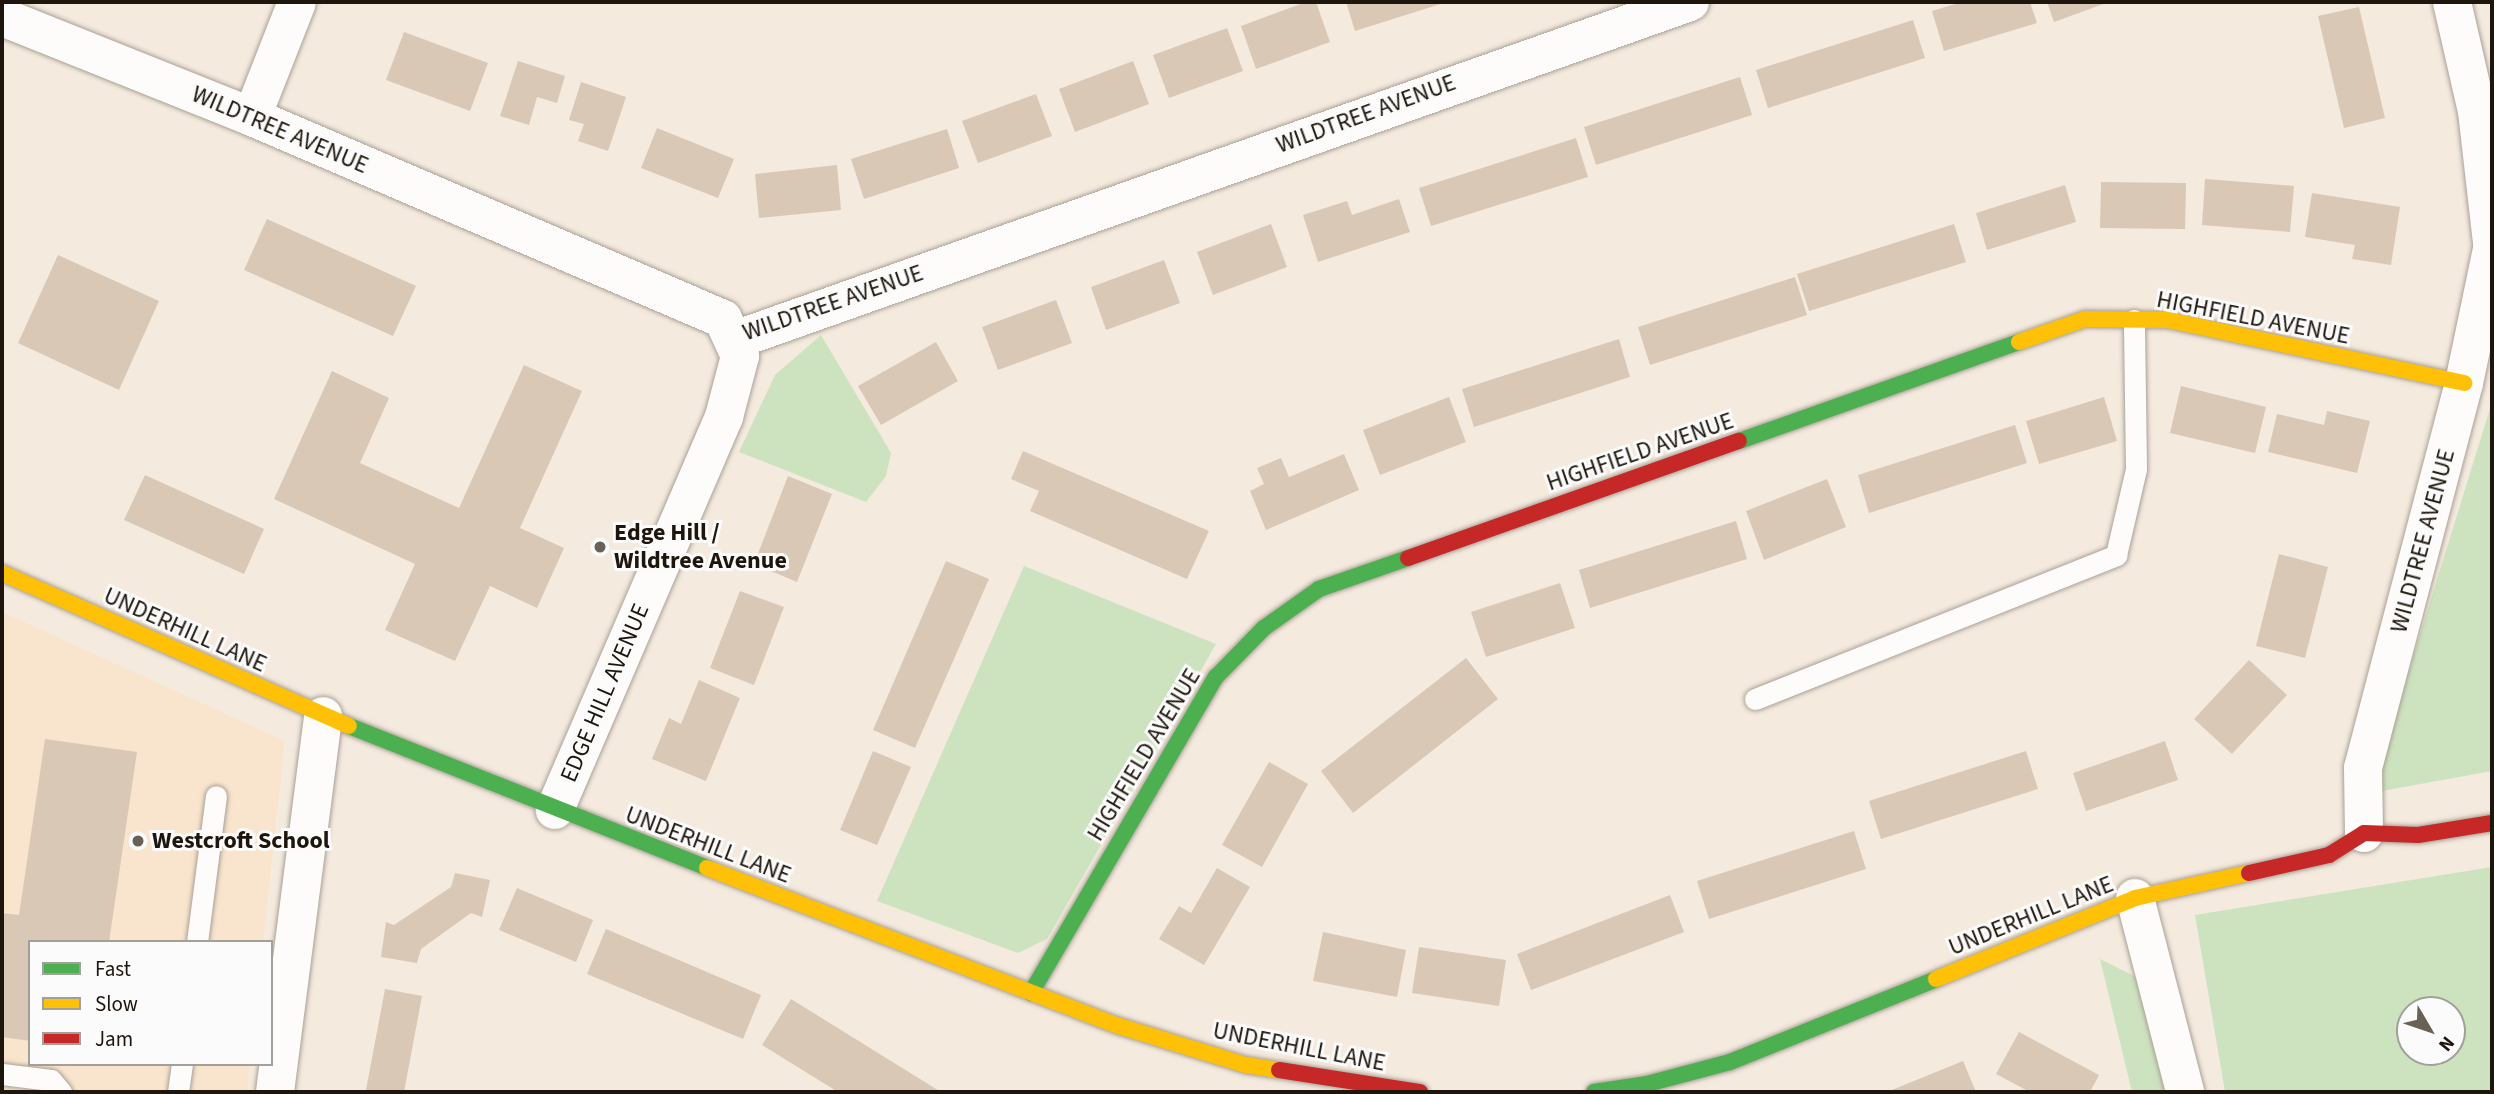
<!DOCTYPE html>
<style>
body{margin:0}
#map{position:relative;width:2494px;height:1094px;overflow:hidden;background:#f4eade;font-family:"Source Sans 3",sans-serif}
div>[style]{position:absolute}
.built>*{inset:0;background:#f9e5cd}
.green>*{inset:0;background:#cde3bf}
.building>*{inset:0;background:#dac8b7}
.roads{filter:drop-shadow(0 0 2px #aaa197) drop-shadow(0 0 2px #aaa197)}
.lane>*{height:21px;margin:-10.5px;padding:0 10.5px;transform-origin:10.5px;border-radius:10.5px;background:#fdfcfa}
.street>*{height:38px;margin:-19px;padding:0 19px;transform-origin:19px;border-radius:19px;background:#fdfcfa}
.fast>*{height:16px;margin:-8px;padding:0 8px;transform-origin:8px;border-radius:8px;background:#4caf50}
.slow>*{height:16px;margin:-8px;padding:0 8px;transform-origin:8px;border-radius:8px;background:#ffc107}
.jam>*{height:16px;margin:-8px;padding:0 8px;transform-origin:8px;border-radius:8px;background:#c62828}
.dots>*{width:19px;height:19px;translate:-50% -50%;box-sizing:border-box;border:4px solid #fbfbfb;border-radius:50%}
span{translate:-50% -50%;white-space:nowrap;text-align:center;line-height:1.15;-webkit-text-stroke:6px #fbfbfb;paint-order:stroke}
.street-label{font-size:24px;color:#1e160c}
.poi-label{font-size:24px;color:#1e160c;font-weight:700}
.left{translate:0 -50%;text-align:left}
.frame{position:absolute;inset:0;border:4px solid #1e160c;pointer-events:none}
.legend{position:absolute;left:28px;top:940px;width:245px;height:126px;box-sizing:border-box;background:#fbfbfb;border:2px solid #a39f9b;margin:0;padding:9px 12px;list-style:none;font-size:21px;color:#1e160c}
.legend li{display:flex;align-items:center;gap:14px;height:35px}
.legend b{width:35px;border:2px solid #a39f9b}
.north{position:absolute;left:2396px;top:996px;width:70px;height:70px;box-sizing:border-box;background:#fbfbfb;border:2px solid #a39f9b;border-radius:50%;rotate:129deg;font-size:19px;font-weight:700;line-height:28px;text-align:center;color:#1e160c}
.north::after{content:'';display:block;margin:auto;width:24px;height:32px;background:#696056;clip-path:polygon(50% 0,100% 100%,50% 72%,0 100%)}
</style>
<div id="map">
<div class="built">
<i style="clip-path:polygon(2px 612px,285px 741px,263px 942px,30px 942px,30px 1064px,250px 1064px,247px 1092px,2px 1092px)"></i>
</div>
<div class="green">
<i style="clip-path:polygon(821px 335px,891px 453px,886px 476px,866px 502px,739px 452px,775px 375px)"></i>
<i style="clip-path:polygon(2492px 402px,2492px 771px,2371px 793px)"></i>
<i style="clip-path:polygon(1024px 566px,1216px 644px,1047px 939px,1018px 953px,877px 901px)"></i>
<i style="clip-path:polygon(evenodd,2492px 867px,2492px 1092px,2225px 1092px,2195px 915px,2492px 867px,2452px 1010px,2452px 1052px,2410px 1052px,2410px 1010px,2452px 1010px)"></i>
<i style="clip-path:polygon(2100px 959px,2142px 980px,2165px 1092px,2132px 1092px)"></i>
</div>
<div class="building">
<i style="clip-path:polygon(1306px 2px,1316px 2px,1330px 42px,1256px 69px,1241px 26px)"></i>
<i style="clip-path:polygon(1346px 2px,1447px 2px,1355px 31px)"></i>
<i style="clip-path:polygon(1962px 2px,2030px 2px,2037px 23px,1944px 51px,1932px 11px)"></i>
<i style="clip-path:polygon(2047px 2px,2109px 2px,2054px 22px)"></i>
<i style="clip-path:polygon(2359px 7px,2385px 118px,2344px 128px,2318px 16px)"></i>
<i style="clip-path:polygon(1913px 20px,1925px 58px,1768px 108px,1756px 70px)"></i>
<i style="clip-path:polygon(1227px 28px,1243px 71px,1169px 98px,1153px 55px)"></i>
<i style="clip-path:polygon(404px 32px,488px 63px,470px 111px,386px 80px)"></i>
<i style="clip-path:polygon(518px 61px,565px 76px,557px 103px,537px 97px,529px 125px,500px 116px)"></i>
<i style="clip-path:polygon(1133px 61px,1149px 104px,1075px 132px,1059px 89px)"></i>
<i style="clip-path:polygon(1740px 77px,1752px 115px,1596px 165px,1584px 127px)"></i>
<i style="clip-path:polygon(581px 82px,626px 97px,608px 151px,578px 141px,584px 124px,569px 120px)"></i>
<i style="clip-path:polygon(1036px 94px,1052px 136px,978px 163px,962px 121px)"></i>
<i style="clip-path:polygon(657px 128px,734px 159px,718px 198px,641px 168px)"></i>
<i style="clip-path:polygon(947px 129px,959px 168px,864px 199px,851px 159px)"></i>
<i style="clip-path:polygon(1576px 138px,1588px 177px,1431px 226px,1419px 188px)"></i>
<i style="clip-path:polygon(837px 165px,841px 210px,759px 218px,755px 174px)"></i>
<i style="clip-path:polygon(2205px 179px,2294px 186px,2290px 232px,2202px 225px)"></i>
<i style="clip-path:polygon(2101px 182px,2186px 183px,2185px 229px,2100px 228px)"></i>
<i style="clip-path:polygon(2065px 185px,2076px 222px,1987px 250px,1976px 213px)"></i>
<i style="clip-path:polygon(2312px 193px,2400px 207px,2391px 265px,2352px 259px,2355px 245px,2305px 237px)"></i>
<i style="clip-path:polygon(1399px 199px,1410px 232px,1318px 262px,1303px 215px,1347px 201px,1352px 215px)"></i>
<i style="clip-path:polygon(267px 219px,416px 286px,393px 336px,244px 270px)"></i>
<i style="clip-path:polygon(1271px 224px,1287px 267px,1213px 295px,1197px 252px)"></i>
<i style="clip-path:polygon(1954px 224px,1966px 262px,1809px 311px,1797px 274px)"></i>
<i style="clip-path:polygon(58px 255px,159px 301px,119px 390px,18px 343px)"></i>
<i style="clip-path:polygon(1164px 260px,1180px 303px,1106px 330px,1091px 287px)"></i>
<i style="clip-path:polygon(1795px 277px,1807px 315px,1650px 365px,1638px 327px)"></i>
<i style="clip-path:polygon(1056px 300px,1072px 343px,998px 370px,982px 327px)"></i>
<i style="clip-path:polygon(1619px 339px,1630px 377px,1474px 427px,1462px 389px)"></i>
<i style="clip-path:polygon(936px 342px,958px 381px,881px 425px,858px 386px)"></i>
<i style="clip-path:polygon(524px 365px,582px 391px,520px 528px,564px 548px,537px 608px,490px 586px,455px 661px,385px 630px,415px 564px,274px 499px,332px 371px,389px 398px,360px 463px,459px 508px)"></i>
<i style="clip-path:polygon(2181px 386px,2266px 407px,2255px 453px,2170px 433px)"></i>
<i style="clip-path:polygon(1449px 397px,1466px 442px,1380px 475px,1363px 430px)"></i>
<i style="clip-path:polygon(2104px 397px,2117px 441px,2039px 464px,2026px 421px)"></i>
<i style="clip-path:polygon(2327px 411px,2370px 421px,2357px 473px,2268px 452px,2277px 414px,2324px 425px)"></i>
<i style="clip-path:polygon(2015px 425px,2027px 463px,1869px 513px,1858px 475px)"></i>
<i style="clip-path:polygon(1023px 451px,1209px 531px,1187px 579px,1030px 511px,1039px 491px,1011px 479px)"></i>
<i style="clip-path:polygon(1344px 454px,1359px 490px,1266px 530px,1250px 491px,1264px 484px,1257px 468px,1281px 458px,1289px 477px)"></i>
<i style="clip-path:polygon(145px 475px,264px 529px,244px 574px,124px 520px)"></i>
<i style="clip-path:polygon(788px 476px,832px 494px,797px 582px,754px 564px)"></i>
<i style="clip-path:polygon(1827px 479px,1846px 527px,1764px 560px,1746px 511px)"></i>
<i style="clip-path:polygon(1736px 521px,1747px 559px,1590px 608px,1579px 570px)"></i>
<i style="clip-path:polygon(2279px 554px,2328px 567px,2305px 658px,2256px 646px)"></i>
<i style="clip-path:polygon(946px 561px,989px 579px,915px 748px,873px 730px)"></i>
<i style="clip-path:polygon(1560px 583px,1575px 628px,1486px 657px,1471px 612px)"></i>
<i style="clip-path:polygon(740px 591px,784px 607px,754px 685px,710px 668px)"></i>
<i style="clip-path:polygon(1466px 658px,1498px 699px,1353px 813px,1321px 771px)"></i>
<i style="clip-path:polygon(2249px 660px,2287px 695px,2232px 754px,2194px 719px)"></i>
<i style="clip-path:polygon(699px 680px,740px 698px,706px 781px,652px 759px,669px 718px,681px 724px)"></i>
<i style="clip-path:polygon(45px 739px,137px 752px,109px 942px,30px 942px,30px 1041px,2px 1037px,2px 913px,19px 915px)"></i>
<i style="clip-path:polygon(2165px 741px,2178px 780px,2086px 811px,2073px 773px)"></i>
<i style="clip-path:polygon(873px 751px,911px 767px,877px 845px,840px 830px)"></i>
<i style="clip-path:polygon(2026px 751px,2038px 789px,1881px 839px,1869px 801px)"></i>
<i style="clip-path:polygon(1269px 762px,1308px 784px,1262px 867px,1222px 845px)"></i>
<i style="clip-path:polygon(1854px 831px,1866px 869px,1709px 919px,1697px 881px)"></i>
<i style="clip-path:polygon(1217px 868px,1250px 887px,1204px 965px,1159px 939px,1179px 906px,1191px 913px)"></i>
<i style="clip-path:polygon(455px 873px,490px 880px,482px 917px,471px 913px,421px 949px,417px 963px,381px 957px,386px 922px,394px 925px,451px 887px)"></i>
<i style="clip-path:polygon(517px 888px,593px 920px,576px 962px,499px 930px)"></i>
<i style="clip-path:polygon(1670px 895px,1684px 932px,1531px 990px,1517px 954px)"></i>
<i style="clip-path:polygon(606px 929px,761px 995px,743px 1039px,587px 974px)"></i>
<i style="clip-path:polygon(1323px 932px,1406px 950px,1397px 997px,1313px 981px)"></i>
<i style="clip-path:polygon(1419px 947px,1506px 960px,1499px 1006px,1412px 993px)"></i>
<i style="clip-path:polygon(385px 989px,422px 996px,404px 1092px,366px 1090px)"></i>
<i style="clip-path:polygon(791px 999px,941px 1092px,838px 1092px,762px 1045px)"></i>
<i style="clip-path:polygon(2019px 1032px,2099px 1075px,2090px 1092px,2030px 1092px,1996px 1074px)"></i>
<i style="clip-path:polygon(1963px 1061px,1976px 1092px,1887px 1092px)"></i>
</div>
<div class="roads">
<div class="lane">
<i style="left:1755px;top:699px;width:389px;rotate:-21.7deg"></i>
<i style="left:2116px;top:555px;width:88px;rotate:-76.9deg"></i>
<i style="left:2136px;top:469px;width:149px;rotate:-90.8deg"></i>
<i style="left:197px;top:942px;width:147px;rotate:-82.6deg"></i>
<i style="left:2px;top:1074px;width:49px;rotate:7deg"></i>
<i style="left:51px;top:1080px;width:16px;rotate:50deg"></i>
<i style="left:178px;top:1092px;width:28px;rotate:-82deg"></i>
</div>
<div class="street">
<i style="left:2452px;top:2px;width:112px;rotate:77.1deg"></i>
<i style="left:2477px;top:111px;width:132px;rotate:83.5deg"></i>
<i style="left:2px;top:17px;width:269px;rotate:21.8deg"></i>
<i style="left:252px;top:117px;width:512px;rotate:23.21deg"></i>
<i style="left:723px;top:319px;width:41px;rotate:65.3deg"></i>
<i style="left:740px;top:356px;width:63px;rotate:104.7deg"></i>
<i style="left:724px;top:417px;width:428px;rotate:113.3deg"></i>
<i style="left:252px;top:117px;width:123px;rotate:-68.6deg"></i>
<i style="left:735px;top:340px;width:1013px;rotate:-19.49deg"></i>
<i style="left:2364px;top:833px;width:65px;rotate:-90.9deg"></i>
<i style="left:2363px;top:768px;width:398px;rotate:-75.3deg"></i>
<i style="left:2464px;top:383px;width:137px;rotate:-78.2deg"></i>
<i style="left:2135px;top:898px;width:200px;rotate:75.5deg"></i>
<i style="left:275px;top:1092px;width:379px;rotate:-82.7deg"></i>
</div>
<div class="fast">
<i style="left:1739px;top:441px;width:297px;rotate:-19.5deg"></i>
<i style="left:349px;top:726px;width:385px;rotate:21.6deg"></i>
<i style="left:1031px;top:993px;width:366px;rotate:-59.7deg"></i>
<i style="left:1216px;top:677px;width:69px;rotate:-45.6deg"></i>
<i style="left:1264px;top:628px;width:67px;rotate:-35.3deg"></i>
<i style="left:1319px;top:589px;width:94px;rotate:-19.2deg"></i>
<i style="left:1594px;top:1092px;width:54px;rotate:-8.6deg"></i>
<i style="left:1647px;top:1084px;width:86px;rotate:-14.8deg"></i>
<i style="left:1730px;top:1062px;width:222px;rotate:-21.9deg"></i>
</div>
<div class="slow">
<i style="left:2019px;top:342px;width:70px;rotate:-19.2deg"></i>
<i style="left:2085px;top:319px;width:83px;rotate:0.7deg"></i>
<i style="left:2168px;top:320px;width:303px;rotate:12deg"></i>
<i style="left:2px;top:573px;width:379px;rotate:23.8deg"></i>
<i style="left:707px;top:868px;width:441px;rotate:21deg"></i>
<i style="left:1119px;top:1026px;width:133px;rotate:17.1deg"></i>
<i style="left:1246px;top:1065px;width:33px;rotate:9deg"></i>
<i style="left:1936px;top:979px;width:215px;rotate:-22.1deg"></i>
<i style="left:2135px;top:898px;width:117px;rotate:-12.4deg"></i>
</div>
<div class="jam">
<i style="left:1408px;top:558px;width:351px;rotate:-19.5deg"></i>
<i style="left:2249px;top:873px;width:82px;rotate:-12.7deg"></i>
<i style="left:2329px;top:855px;width:41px;rotate:-32.2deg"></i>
<i style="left:2364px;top:833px;width:54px;rotate:2.1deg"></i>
<i style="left:2418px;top:835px;width:75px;rotate:-9.2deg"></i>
<i style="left:1279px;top:1070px;width:143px;rotate:8.9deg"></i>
</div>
</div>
<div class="dots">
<i style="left:600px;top:547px;background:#696056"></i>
<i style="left:138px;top:841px;background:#696056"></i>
</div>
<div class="street-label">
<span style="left:1366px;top:114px;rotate:-20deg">WILDTREE AVENUE</span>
<span style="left:280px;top:130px;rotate:23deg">WILDTREE AVENUE</span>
<span style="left:833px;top:303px;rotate:-19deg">WILDTREE AVENUE</span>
<span style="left:2253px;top:318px;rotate:11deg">HIGHFIELD AVENUE</span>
<span style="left:1640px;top:452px;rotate:-19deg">HIGHFIELD AVENUE</span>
<span style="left:2423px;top:541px;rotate:-75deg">WILDTREE AVENUE</span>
<span style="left:185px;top:630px;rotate:24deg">UNDERHILL LANE</span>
<span style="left:605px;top:693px;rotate:-67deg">EDGE HILL AVENUE</span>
<span style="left:1144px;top:755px;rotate:-59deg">HIGHFIELD AVENUE</span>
<span style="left:708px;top:845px;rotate:21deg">UNDERHILL LANE</span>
<span style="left:2031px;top:916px;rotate:-22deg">UNDERHILL LANE</span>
<span style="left:1299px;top:1047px;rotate:11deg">UNDERHILL LANE</span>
</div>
<div class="poi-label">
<span class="left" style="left:614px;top:547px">Edge Hill /<br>Wildtree Avenue</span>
<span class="left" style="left:152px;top:841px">Westcroft School</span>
</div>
<div class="frame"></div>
<ul class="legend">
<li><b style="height:9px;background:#4caf50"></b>Fast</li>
<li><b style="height:9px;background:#ffc107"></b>Slow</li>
<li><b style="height:9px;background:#c62828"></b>Jam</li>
</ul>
<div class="north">N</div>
</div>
